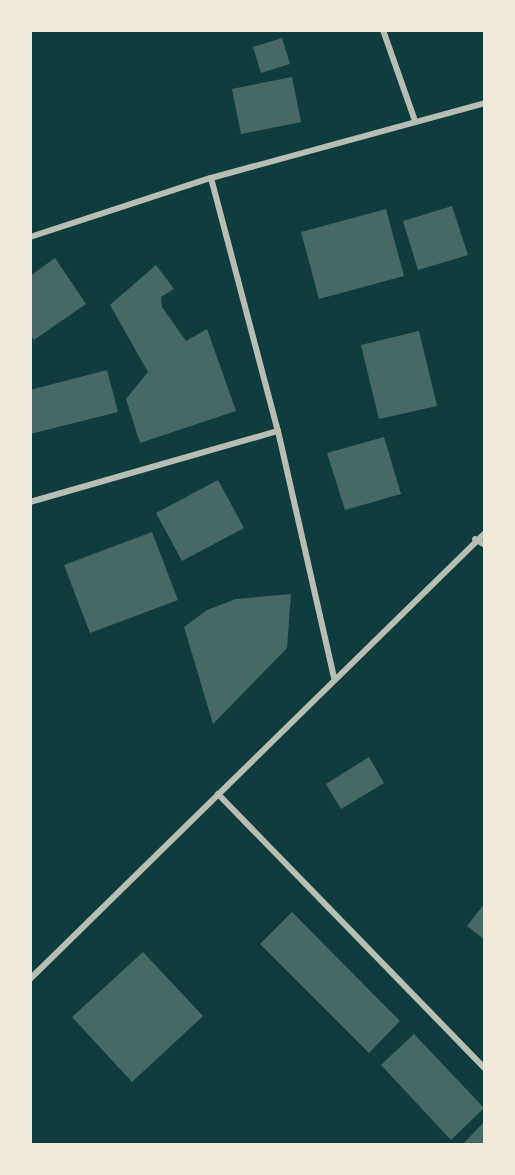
<!DOCTYPE html>
<style>
body{margin:0}
#map{position:relative;width:515px;height:1175px;overflow:hidden;background:#0f3d3e;font-family:Manrope,sans-serif}
div>[style]{position:absolute}
.building>*{inset:0;background:#486865}
.minor>*{height:6px;margin:-3px;padding:0 3px;transform-origin:3px;border-radius:3px;background:#b8beb3}
span{translate:-50% -50%;white-space:nowrap;text-align:center;line-height:1.15;-webkit-text-stroke:6px #f1e9da;paint-order:stroke}
.frame{position:absolute;inset:0;border:32px solid #f1e9da;pointer-events:none}
</style>
<div id="map">
<div class="building">
<i style="clip-path:polygon(282px 38px,290px 64px,261px 73px,253px 47px)"></i>
<i style="clip-path:polygon(292px 77px,301px 122px,241px 134px,232px 89px)"></i>
<i style="clip-path:polygon(452px 206px,468px 255px,418px 270px,403px 221px)"></i>
<i style="clip-path:polygon(386px 209px,404px 276px,319px 299px,301px 232px)"></i>
<i style="clip-path:polygon(55px 258px,86px 304px,34px 340px,30px 334px,30px 276px)"></i>
<i style="clip-path:polygon(156px 265px,174px 289px,161px 297px,162px 307px,186px 341px,207px 329px,236px 411px,140px 443px,126px 399px,148px 372px,110px 305px)"></i>
<i style="clip-path:polygon(419px 331px,437px 406px,379px 419px,361px 345px)"></i>
<i style="clip-path:polygon(107px 370px,118px 412px,30px 434px,30px 390px)"></i>
<i style="clip-path:polygon(384px 437px,401px 494px,345px 510px,327px 453px)"></i>
<i style="clip-path:polygon(218px 480px,244px 528px,182px 561px,156px 513px)"></i>
<i style="clip-path:polygon(152px 532px,178px 600px,90px 633px,64px 565px)"></i>
<i style="clip-path:polygon(291px 594px,287px 648px,213px 724px,184px 627px,207px 610px,236px 599px)"></i>
<i style="clip-path:polygon(369px 757px,384px 783px,341px 809px,326px 784px)"></i>
<i style="clip-path:polygon(485px 903px,485px 940px,467px 926px)"></i>
<i style="clip-path:polygon(292px 912px,400px 1021px,369px 1053px,260px 944px)"></i>
<i style="clip-path:polygon(143px 952px,203px 1016px,132px 1082px,72px 1017px)"></i>
<i style="clip-path:polygon(414px 1034px,484px 1108px,451px 1140px,381px 1065px)"></i>
<i style="clip-path:polygon(485px 1121px,485px 1145px,462px 1145px)"></i>
</div>
<div class="minor">
<i style="left:383px;top:30px;width:96px;rotate:70.6deg"></i>
<i style="left:211px;top:178px;width:262px;rotate:75.2deg"></i>
<i style="left:30px;top:237px;width:190px;rotate:-18.1deg"></i>
<i style="left:211px;top:178px;width:284px;rotate:-15.3deg"></i>
<i style="left:30px;top:502px;width:258px;rotate:-16deg"></i>
<i style="left:278px;top:431px;width:253px;rotate:77.2deg"></i>
<i style="left:475px;top:539px;width:12px;rotate:31deg"></i>
<i style="left:218px;top:794px;width:383px;rotate:45.8deg"></i>
<i style="left:30px;top:979px;width:637px;rotate:-44.43deg"></i>
</div>
<div class="frame"></div>
</div>
